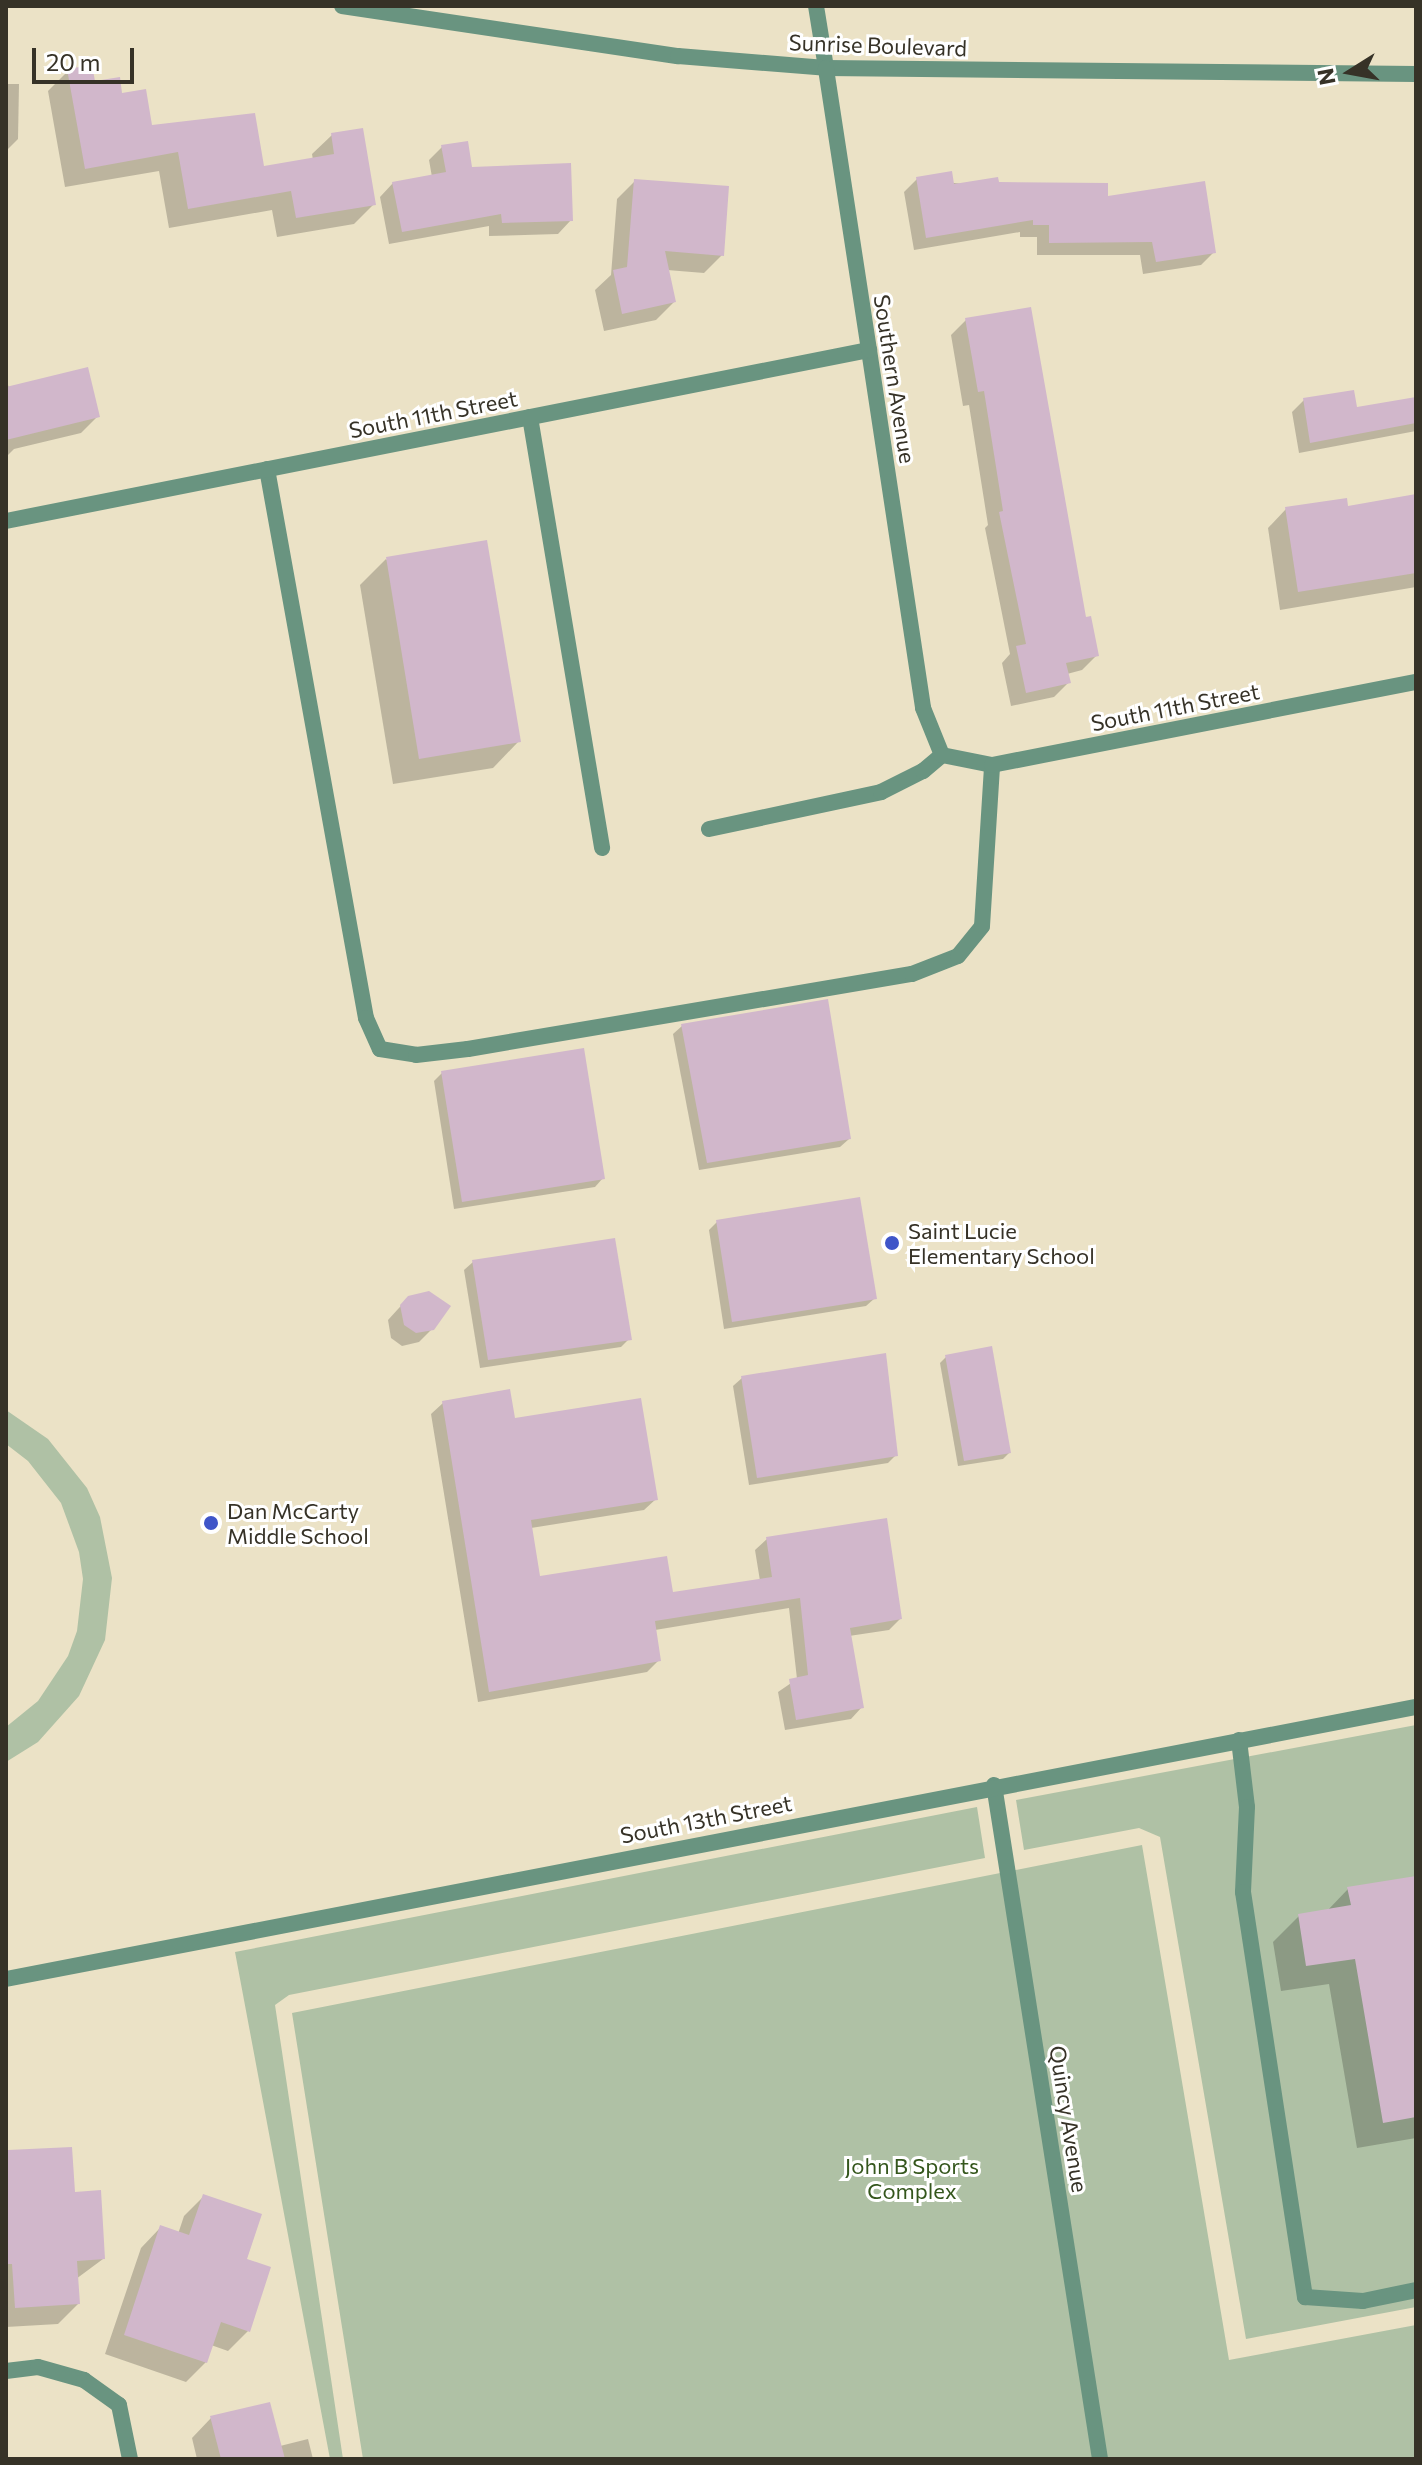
<!DOCTYPE html>
<style>
body{margin:0}
#map{position:relative;width:1422px;height:2465px;overflow:hidden;background:#ebe2c6;font-family:Commissioner,sans-serif}
div>[style]{position:absolute}
.green>*{inset:0;background:#afc1a5}
.shadow>*{inset:0;background:#0003}
.building>*{inset:0;background:#d1b7cb}
.service>*{height:16px;margin:-8px;padding:0 8px;transform-origin:8px;border-radius:8px;background:#699480}
.minor>*{height:16px;margin:-8px;padding:0 8px;transform-origin:8px;border-radius:8px;background:#699480}
.tertiary>*{height:16px;margin:-8px;padding:0 8px;transform-origin:8px;border-radius:8px;background:#699480}
.dots>*{width:22px;height:22px;translate:-50% -50%;box-sizing:border-box;border:4px solid #fff;border-radius:50%}
span{translate:-50% -50%;white-space:nowrap;text-align:center;line-height:1.15;-webkit-text-stroke:6px #fff;paint-order:stroke}
.street-label{font-size:22px;color:#363227}
.poi-label{font-size:22px;color:#363227}
.left{translate:0 -50%;text-align:left}
.park-label{font-size:22px;color:#34561c}
.frame{position:absolute;inset:0;border:8px solid #363227;pointer-events:none}
.north{position:absolute;left:1310px;top:32px;width:80px;height:80px;-webkit-text-stroke:6px #fff;paint-order:stroke;rotate:259deg;font-size:22px;font-weight:700;line-height:32px;text-align:center;color:#363227}
.north::after{content:'';display:block;margin:auto;width:28px;height:36px;background:#363227;clip-path:polygon(50% 0,100% 100%,50% 72%,0 100%)}
.scale{position:absolute;left:32px;top:48px;width:102px;height:36px;box-sizing:border-box;border:4px solid #363227;border-top:0;padding-left:10px;font-size:24px;line-height:28px;white-space:nowrap;color:#363227;-webkit-text-stroke:6px #fff;paint-order:stroke}
</style>
<div id="map">
<div class="green">
<i style="clip-path:polygon(6px 1410px,48px 1439px,87px 1488px,100px 1517px,112px 1578px,105px 1640px,79px 1696px,38px 1742px,6px 1762px,6px 1727px,38px 1701px,68px 1656px,77px 1631px,83px 1579px,79px 1552px,61px 1503px,28px 1461px,6px 1444px)"></i>
<i style="clip-path:polygon(1416px 1725px,1416px 2307px,1246px 2339px,1160px 1837px,1139px 1828px,1024px 1850px,1016px 1800px)"></i>
<i style="clip-path:polygon(977px 1807px,985px 1858px,289px 1995px,275px 2005px,343px 2459px,330px 2459px,235px 1952px)"></i>
<i style="clip-path:polygon(1142px 1845px,1229px 2360px,1416px 2325px,1416px 2459px,363px 2459px,292px 2013px)"></i>
</div>
<div class="shadow">
<i style="clip-path:polygon(68px 71px,121px 96px,151px 127px,263px 169px,313px 160px,312px 154px,332px 135px,374px 204px,354px 224px,277px 237px,272px 210px,169px 228px,159px 171px,65px 187px,48px 91px)"></i>
<i style="clip-path:polygon(6px 84px,19px 84px,18px 139px,6px 151px)"></i>
<i style="clip-path:polygon(442px 147px,471px 169px,571px 220px,558px 234px,489px 236px,489px 226px,389px 244px,380px 197px,393px 183px,432px 177px,429px 160px)"></i>
<i style="clip-path:polygon(917px 179px,1106px 199px,1214px 252px,1201px 265px,1143px 274px,1140px 255px,1037px 255px,1037px 237px,1020px 237px,1020px 232px,914px 250px,904px 192px)"></i>
<i style="clip-path:polygon(635px 181px,722px 255px,704px 273px,667px 270px,674px 302px,656px 320px,604px 331px,595px 290px,611px 275px,617px 199px)"></i>
<i style="clip-path:polygon(966px 320px,1097px 655px,1082px 670px,1067px 674px,1069px 682px,1054px 697px,1011px 706px,1002px 663px,1010px 654px,985px 528px,988px 525px,969px 405px,963px 406px,951px 335px)"></i>
<i style="clip-path:polygon(6px 379px,9px 388px,98px 416px,81px 433px,14px 449px,6px 457px)"></i>
<i style="clip-path:polygon(1416px 399px,1416px 431px,1299px 453px,1292px 412px,1304px 400px,1355px 409px)"></i>
<i style="clip-path:polygon(1416px 497px,1416px 587px,1280px 610px,1268px 528px,1286px 509px,1346px 509px)"></i>
<i style="clip-path:polygon(386px 559px,519px 741px,493px 768px,393px 784px,360px 585px)"></i>
<i style="clip-path:polygon(682px 1026px,849px 1139px,840px 1147px,699px 1170px,673px 1034px)"></i>
<i style="clip-path:polygon(442px 1073px,603px 1178px,595px 1187px,454px 1209px,434px 1081px)"></i>
<i style="clip-path:polygon(717px 1222px,875px 1298px,866px 1306px,724px 1329px,709px 1230px)"></i>
<i style="clip-path:polygon(473px 1262px,629px 1339px,621px 1347px,480px 1368px,464px 1270px)"></i>
<i style="clip-path:polygon(409px 1297px,433px 1328px,419px 1342px,402px 1346px,391px 1338px,388px 1320px)"></i>
<i style="clip-path:polygon(946px 1357px,1009px 1453px,1003px 1459px,958px 1466px,940px 1363px)"></i>
<i style="clip-path:polygon(742px 1378px,896px 1455px,888px 1463px,749px 1485px,733px 1386px)"></i>
<i style="clip-path:polygon(443px 1403px,513px 1420px,656px 1499px,644px 1510px,531px 1528px,539px 1578px,671px 1595px,760px 1581px,755px 1550px,767px 1539px,900px 1619px,889px 1630px,849px 1636px,862px 1707px,851px 1719px,785px 1730px,778px 1692px,797px 1679px,789px 1608px,655px 1630px,659px 1660px,647px 1672px,478px 1702px,431px 1414px)"></i>
<i style="clip-path:polygon(1416px 1878px,1416px 2138px,1357px 2148px,1329px 1984px,1281px 1991px,1273px 1942px,1299px 1916px,1326px 1912px,1348px 1889px)"></i>
<i style="clip-path:polygon(9px 2152px,74px 2194px,103px 2259px,76px 2279px,78px 2304px,58px 2324px,6px 2327px)"></i>
<i style="clip-path:polygon(204px 2196px,245px 2260px,248px 2331px,228px 2351px,211px 2345px,206px 2362px,186px 2382px,105px 2354px,141px 2248px,160px 2228px,178px 2234px,184px 2216px)"></i>
<i style="clip-path:polygon(211px 2418px,280px 2446px,308px 2439px,313px 2459px,197px 2459px,192px 2438px)"></i>
</div>
<div class="building">
<i style="clip-path:polygon(92px 65px,95px 81px,120px 77px,122px 93px,146px 89px,152px 125px,255px 113px,264px 166px,334px 154px,331px 133px,363px 128px,376px 205px,296px 218px,291px 191px,188px 209px,178px 152px,85px 169px,67px 69px)"></i>
<i style="clip-path:polygon(468px 141px,472px 167px,571px 163px,573px 221px,502px 223px,501px 214px,402px 232px,392px 182px,446px 172px,441px 145px)"></i>
<i style="clip-path:polygon(952px 171px,954px 184px,998px 177px,999px 182px,1108px 183px,1108px 196px,1205px 181px,1216px 253px,1156px 262px,1152px 242px,1049px 243px,1049px 225px,1033px 225px,1033px 220px,926px 238px,916px 177px)"></i>
<i style="clip-path:polygon(634px 179px,729px 186px,724px 256px,665px 251px,676px 302px,622px 314px,613px 270px,627px 267px)"></i>
<i style="clip-path:polygon(1031px 307px,1086px 617px,1091px 616px,1099px 656px,1066px 663px,1071px 683px,1026px 693px,1016px 646px,1026px 644px,999px 512px,1003px 511px,984px 391px,978px 392px,965px 318px)"></i>
<i style="clip-path:polygon(88px 367px,100px 417px,6px 440px,6px 387px)"></i>
<i style="clip-path:polygon(1354px 390px,1357px 407px,1416px 397px,1416px 423px,1310px 443px,1303px 398px)"></i>
<i style="clip-path:polygon(1416px 494px,1416px 573px,1298px 592px,1285px 507px,1347px 498px,1348px 506px)"></i>
<i style="clip-path:polygon(487px 540px,521px 742px,419px 759px,386px 557px)"></i>
<i style="clip-path:polygon(828px 999px,851px 1139px,707px 1163px,681px 1024px)"></i>
<i style="clip-path:polygon(584px 1048px,605px 1179px,462px 1202px,441px 1071px)"></i>
<i style="clip-path:polygon(860px 1197px,877px 1299px,732px 1322px,716px 1220px)"></i>
<i style="clip-path:polygon(615px 1238px,632px 1340px,488px 1360px,472px 1260px)"></i>
<i style="clip-path:polygon(429px 1291px,451px 1306px,434px 1330px,416px 1333px,404px 1325px,400px 1305px,408px 1296px)"></i>
<i style="clip-path:polygon(992px 1346px,1011px 1453px,964px 1461px,945px 1355px)"></i>
<i style="clip-path:polygon(886px 1353px,898px 1456px,757px 1478px,741px 1376px)"></i>
<i style="clip-path:polygon(510px 1389px,515px 1418px,641px 1398px,658px 1500px,531px 1520px,540px 1576px,667px 1556px,673px 1592px,772px 1577px,766px 1537px,887px 1518px,902px 1619px,850px 1628px,864px 1708px,796px 1720px,789px 1679px,808px 1675px,800px 1598px,655px 1621px,661px 1661px,489px 1692px,442px 1401px)"></i>
<i style="clip-path:polygon(1416px 1876px,1416px 2117px,1383px 2123px,1355px 1959px,1306px 1966px,1298px 1914px,1351px 1905px,1347px 1887px)"></i>
<i style="clip-path:polygon(72px 2147px,75px 2192px,101px 2190px,105px 2259px,77px 2261px,80px 2304px,15px 2308px,12px 2264px,6px 2264px,8px 2150px)"></i>
<i style="clip-path:polygon(203px 2194px,262px 2214px,247px 2259px,271px 2267px,250px 2332px,221px 2322px,207px 2363px,124px 2335px,160px 2225px,189px 2235px)"></i>
<i style="clip-path:polygon(270px 2402px,285px 2459px,221px 2459px,210px 2416px)"></i>
</div>
<div class="service">
<i style="left:530px;top:417px;width:437px;rotate:80.5deg"></i>
<i style="left:267px;top:469px;width:558px;rotate:79.78deg"></i>
<i style="left:366px;top:1018px;width:34px;rotate:66deg"></i>
<i style="left:380px;top:1049px;width:36px;rotate:9deg"></i>
<i style="left:416px;top:1055px;width:52px;rotate:-6.6deg"></i>
<i style="left:468px;top:1049px;width:450px;rotate:-9.6deg"></i>
<i style="left:912px;top:974px;width:49px;rotate:-21.4deg"></i>
<i style="left:958px;top:956px;width:38px;rotate:-51deg"></i>
<i style="left:982px;top:926px;width:161px;rotate:-86.4deg"></i>
<i style="left:709px;top:829px;width:176px;rotate:-12.1deg"></i>
<i style="left:881px;top:792px;width:47px;rotate:-26.6deg"></i>
<i style="left:923px;top:771px;width:25px;rotate:-40deg"></i>
<i style="left:1239px;top:1740px;width:67px;rotate:83.2deg"></i>
<i style="left:1247px;top:1807px;width:85px;rotate:92.7deg"></i>
<i style="left:1243px;top:1892px;width:410px;rotate:81.3deg"></i>
<i style="left:1305px;top:2297px;width:58px;rotate:3.9deg"></i>
<i style="left:1363px;top:2301px;width:54px;rotate:-11.7deg"></i>
</div>
<div class="minor">
<i style="left:816px;top:6px;width:63px;rotate:80.8deg"></i>
<i style="left:869px;top:350px;width:362px;rotate:81.4deg"></i>
<i style="left:923px;top:708px;width:51px;rotate:68deg"></i>
<i style="left:942px;top:755px;width:51px;rotate:11.3deg"></i>
<i style="left:992px;top:765px;width:432px;rotate:-11.1deg"></i>
<i style="left:994px;top:1785px;width:682px;rotate:81.06deg"></i>
<i style="left:6px;top:2371px;width:32px;rotate:-7deg"></i>
<i style="left:38px;top:2367px;width:48px;rotate:15.8deg"></i>
<i style="left:84px;top:2380px;width:43px;rotate:35.5deg"></i>
<i style="left:119px;top:2405px;width:55px;rotate:78.5deg"></i>
</div>
<div class="tertiary">
<i style="left:342px;top:6px;width:340px;rotate:8.5deg"></i>
<i style="left:678px;top:56px;width:148px;rotate:4.6deg"></i>
<i style="left:826px;top:68px;width:590px;rotate:0.58deg"></i>
<i style="left:6px;top:521px;width:880px;rotate:-11.21deg"></i>
<i style="left:869px;top:350px;width:285px;rotate:-98.7deg"></i>
<i style="left:6px;top:1979px;width:1436px;rotate:-10.92deg"></i>
</div>
<div class="dots">
<i style="left:892px;top:1243px;background:#3f55c8"></i>
<i style="left:211px;top:1523px;background:#3f55c8"></i>
</div>
<div class="street-label">
<span style="left:878px;top:45px;rotate:2deg">Sunrise Boulevard</span>
<span style="left:895px;top:379px;rotate:81deg">Southern Avenue</span>
<span style="left:433px;top:414px;rotate:-11deg">South 11th Street</span>
<span style="left:1175px;top:707px;rotate:-11deg">South 11th Street</span>
<span style="left:706px;top:1819px;rotate:-11deg">South 13th Street</span>
<span style="left:1069px;top:2119px;rotate:81deg">Quincy Avenue</span>
</div>
<div class="poi-label">
<span class="left" style="left:908px;top:1243px">Saint Lucie<br>Elementary School</span>
<span class="left" style="left:227px;top:1523px">Dan McCarty<br>Middle School</span>
</div>
<div class="park-label">
<span style="left:912px;top:2178px">John B Sports<br>Complex</span>
</div>
<div class="frame"></div>
<div class="north">N</div>
<div class="scale">20 m</div>
</div>
